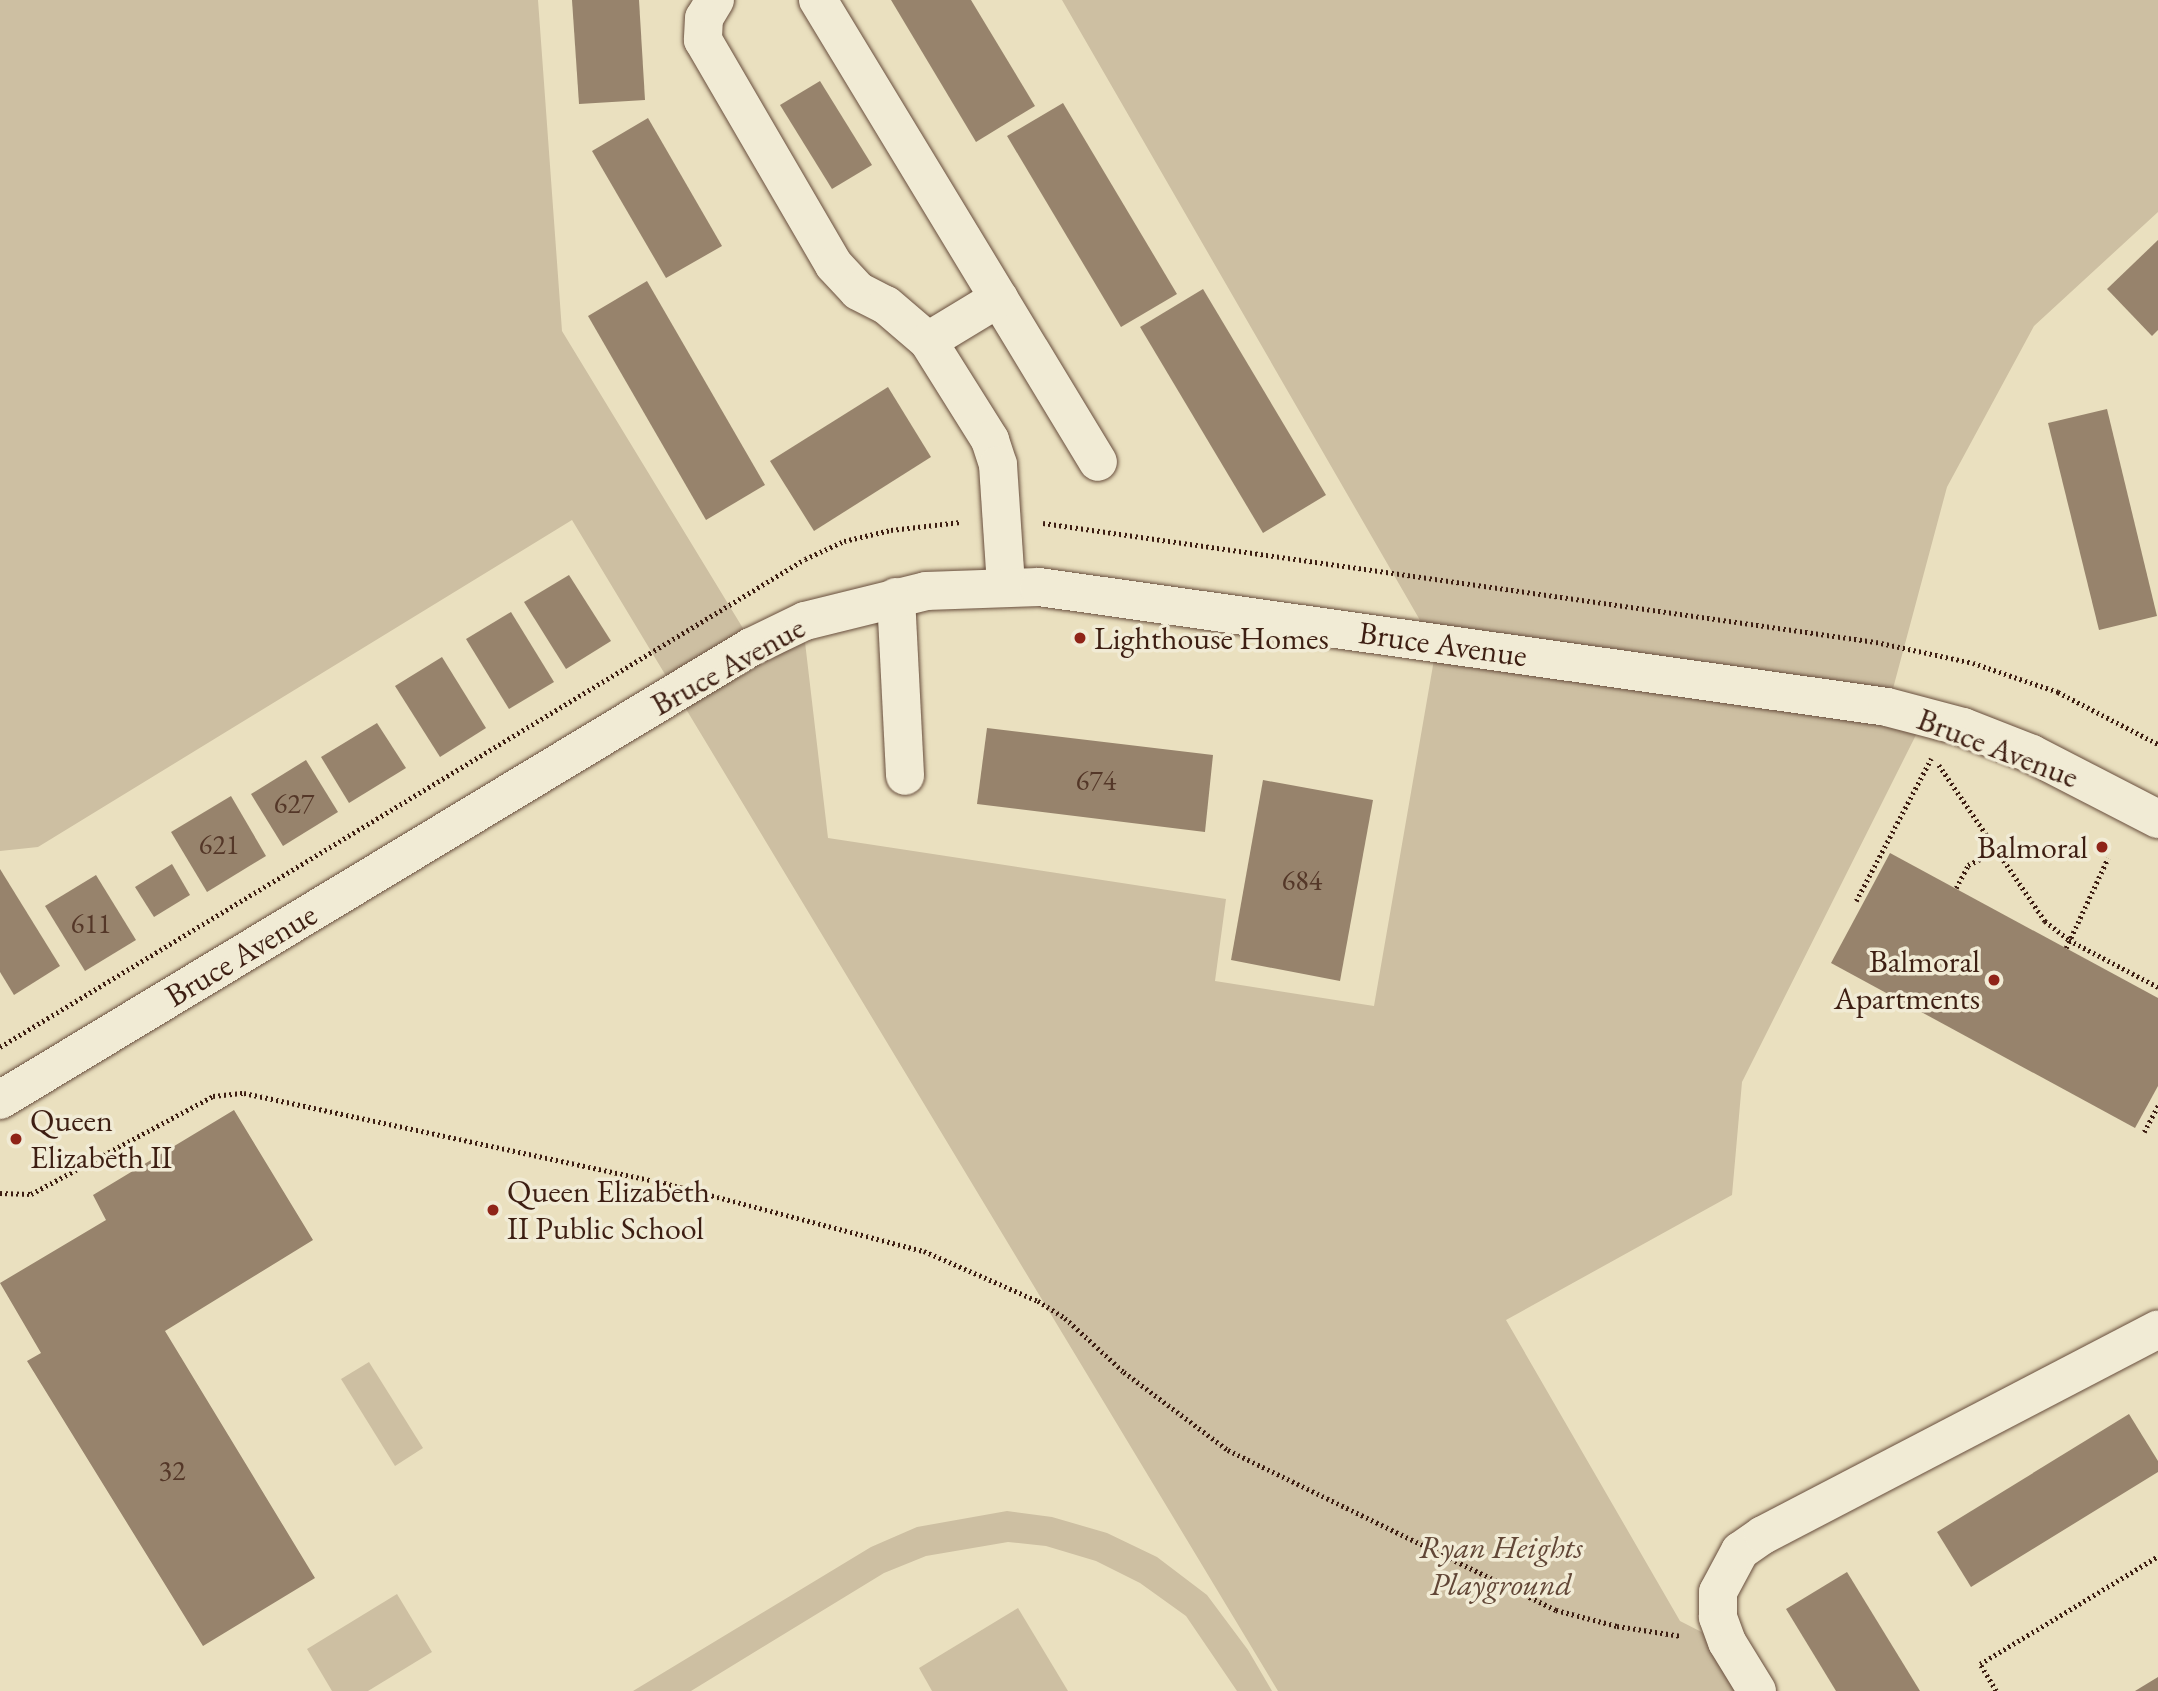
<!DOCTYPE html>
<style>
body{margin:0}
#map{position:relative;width:2158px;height:1691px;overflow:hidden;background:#eae0bf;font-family:"EB Garamond",serif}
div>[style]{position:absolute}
.green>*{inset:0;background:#cdbfa2}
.building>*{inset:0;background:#97836c}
.path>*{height:4.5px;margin-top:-2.25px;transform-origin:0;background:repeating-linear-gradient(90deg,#3d1e12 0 2px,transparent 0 5.5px)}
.roads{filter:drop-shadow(0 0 2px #684e3d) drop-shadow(0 0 2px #684e3d)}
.minor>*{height:38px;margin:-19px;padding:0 19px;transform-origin:19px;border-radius:19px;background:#f1ebd5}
.dots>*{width:19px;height:19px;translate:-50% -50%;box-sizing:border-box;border:4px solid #f1ebd5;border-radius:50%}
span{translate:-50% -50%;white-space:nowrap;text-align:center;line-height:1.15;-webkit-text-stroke:7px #f1ebd5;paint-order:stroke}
.number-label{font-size:28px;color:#543728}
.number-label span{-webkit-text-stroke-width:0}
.poi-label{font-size:32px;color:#3d1e12}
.left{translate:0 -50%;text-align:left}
.right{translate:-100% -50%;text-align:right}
.street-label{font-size:32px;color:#3d1e12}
.park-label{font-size:32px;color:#614636;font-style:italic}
</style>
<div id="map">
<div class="green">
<i style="clip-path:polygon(0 0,538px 0,562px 331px,755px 648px,803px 625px,828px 838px,1226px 899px,1215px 981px,1374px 1006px,1436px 648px,1062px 0,2158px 0,2158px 212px,2034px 326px,1947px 487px,1887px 711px,1923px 721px,1742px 1082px,1732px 1195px,1506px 1320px,1680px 1621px,1725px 1644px,1754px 1691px,1278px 1691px,572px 520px,38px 847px,0 851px)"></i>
<i style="clip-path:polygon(369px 1362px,423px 1448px,395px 1466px,341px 1379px)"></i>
<i style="clip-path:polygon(1007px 1511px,1052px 1517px,1107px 1533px,1157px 1557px,1207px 1595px,1248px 1650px,1272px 1691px,1237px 1691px,1186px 1616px,1140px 1583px,1096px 1561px,1046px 1546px,1008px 1542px,926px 1556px,884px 1573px,691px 1691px,633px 1691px,871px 1547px,917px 1527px)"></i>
<i style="clip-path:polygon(397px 1594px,432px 1652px,368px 1691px,332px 1691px,307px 1649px)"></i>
<i style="clip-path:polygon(1018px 1608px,1068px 1691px,932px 1691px,919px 1668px)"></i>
</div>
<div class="building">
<i style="clip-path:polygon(572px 0,639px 0,645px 100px,579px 104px)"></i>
<i style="clip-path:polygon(891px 0,971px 0,1035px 106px,976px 142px)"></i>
<i style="clip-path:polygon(820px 81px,872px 165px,832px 189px,780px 105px)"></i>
<i style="clip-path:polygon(1063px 103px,1177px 294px,1121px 327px,1007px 136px)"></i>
<i style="clip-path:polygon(648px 118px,722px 246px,666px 278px,592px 151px)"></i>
<i style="clip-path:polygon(2158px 240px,2158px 330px,2152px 336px,2107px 289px)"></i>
<i style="clip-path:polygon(647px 281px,765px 485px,706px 520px,588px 316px)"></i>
<i style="clip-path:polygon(1203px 289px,1326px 495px,1263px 533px,1140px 327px)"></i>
<i style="clip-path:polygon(888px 387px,931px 457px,814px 531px,770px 461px)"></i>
<i style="clip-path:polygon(2107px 409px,2157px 616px,2099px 630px,2048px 423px)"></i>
<i style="clip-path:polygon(569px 575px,611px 641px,566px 669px,524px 602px)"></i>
<i style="clip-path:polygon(511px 612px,554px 682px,509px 709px,466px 639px)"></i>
<i style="clip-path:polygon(442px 657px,486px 728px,440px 757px,395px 686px)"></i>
<i style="clip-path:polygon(377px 723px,406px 768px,349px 803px,321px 757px)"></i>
<i style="clip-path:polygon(987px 728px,1213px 755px,1205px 832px,977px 804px)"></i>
<i style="clip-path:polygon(306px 760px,338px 812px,283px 846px,251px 794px)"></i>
<i style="clip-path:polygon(1263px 780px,1373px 800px,1340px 981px,1231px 960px)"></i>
<i style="clip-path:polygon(231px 796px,266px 856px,207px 892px,171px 832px)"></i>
<i style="clip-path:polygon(1890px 853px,2158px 998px,2158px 1086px,2135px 1128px,1831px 963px)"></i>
<i style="clip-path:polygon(172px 864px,190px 895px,154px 917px,135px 887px)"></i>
<i style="clip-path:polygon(0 869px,60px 966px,14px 995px,0 972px)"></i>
<i style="clip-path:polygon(96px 875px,136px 940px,85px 971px,45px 906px)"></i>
<i style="clip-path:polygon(234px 1110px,313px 1240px,165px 1331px,315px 1578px,203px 1646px,27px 1361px,41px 1353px,0 1283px,106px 1220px,93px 1195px)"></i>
<i style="clip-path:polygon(2129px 1414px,2158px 1461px,2158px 1472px,1971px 1587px,1937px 1532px)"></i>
<i style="clip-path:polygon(1847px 1572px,1920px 1691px,1836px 1691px,1786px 1609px)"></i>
<i style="clip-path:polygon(2158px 1677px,2158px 1691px,2135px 1691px)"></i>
</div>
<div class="path">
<i style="left:1043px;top:523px;width:841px;rotate:8.13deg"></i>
<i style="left:1876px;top:642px;width:99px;rotate:12.2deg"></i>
<i style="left:1973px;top:663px;width:90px;rotate:18.8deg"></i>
<i style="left:2058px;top:692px;width:113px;rotate:27.5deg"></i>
<i style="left:1939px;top:765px;width:189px;rotate:55.8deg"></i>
<i style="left:2045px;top:921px;width:31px;rotate:38deg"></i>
<i style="left:2069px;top:940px;width:101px;rotate:27.8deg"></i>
<i style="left:1956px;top:888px;width:26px;rotate:-62deg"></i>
<i style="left:1968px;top:865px;width:32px;rotate:-26deg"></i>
<i style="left:1856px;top:901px;width:161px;rotate:-62.2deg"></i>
<i style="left:2066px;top:948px;width:99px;rotate:-65deg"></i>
<i style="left:0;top:1047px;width:941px;rotate:-31.22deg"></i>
<i style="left:805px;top:559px;width:43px;rotate:-24.8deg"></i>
<i style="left:844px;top:541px;width:48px;rotate:-13.2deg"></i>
<i style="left:891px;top:530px;width:70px;rotate:-6.5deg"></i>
<i style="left:2144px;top:1132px;width:30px;rotate:-62deg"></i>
<i style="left:0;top:1193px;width:31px;rotate:2deg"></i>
<i style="left:31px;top:1194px;width:207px;rotate:-28.3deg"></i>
<i style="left:213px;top:1096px;width:31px;rotate:-6deg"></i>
<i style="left:244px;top:1093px;width:430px;rotate:12.1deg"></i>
<i style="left:664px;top:1183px;width:269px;rotate:14.7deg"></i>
<i style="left:924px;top:1251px;width:124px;rotate:23.7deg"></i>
<i style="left:1038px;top:1301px;width:32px;rotate:32deg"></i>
<i style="left:1065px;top:1318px;width:80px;rotate:42.5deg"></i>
<i style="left:1124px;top:1372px;width:130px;rotate:36.9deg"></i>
<i style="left:1228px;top:1450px;width:365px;rotate:26deg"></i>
<i style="left:1556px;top:1610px;width:63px;rotate:14.7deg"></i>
<i style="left:1617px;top:1626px;width:65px;rotate:8.9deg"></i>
<i style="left:1996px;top:1691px;width:31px;rotate:-121deg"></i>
<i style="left:1980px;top:1664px;width:208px;rotate:-31.2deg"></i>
</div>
<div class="roads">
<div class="minor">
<i style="left:715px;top:0;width:21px;rotate:121deg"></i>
<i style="left:704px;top:18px;width:22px;rotate:93deg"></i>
<i style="left:703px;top:40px;width:260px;rotate:59.8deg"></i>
<i style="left:834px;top:265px;width:35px;rotate:47deg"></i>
<i style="left:858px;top:291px;width:31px;rotate:27deg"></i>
<i style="left:886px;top:305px;width:55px;rotate:40.6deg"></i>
<i style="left:928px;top:341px;width:117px;rotate:57.9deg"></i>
<i style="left:990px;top:440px;width:26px;rotate:72deg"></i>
<i style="left:998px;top:465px;width:122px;rotate:86.2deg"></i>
<i style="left:818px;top:0;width:540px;rotate:58.78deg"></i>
<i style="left:928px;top:341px;width:83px;rotate:-31.2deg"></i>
<i style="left:896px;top:597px;width:179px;rotate:87.1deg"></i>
<i style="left:0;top:1100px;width:877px;rotate:-31.1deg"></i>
<i style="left:751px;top:647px;width:60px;rotate:-25.7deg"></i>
<i style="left:805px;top:621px;width:125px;rotate:-13.9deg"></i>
<i style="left:926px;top:591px;width:113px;rotate:-2deg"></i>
<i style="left:1039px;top:587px;width:856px;rotate:8.05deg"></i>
<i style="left:1887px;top:707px;width:79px;rotate:14.7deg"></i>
<i style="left:1963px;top:727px;width:74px;rotate:21.4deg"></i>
<i style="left:2032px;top:754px;width:142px;rotate:27.3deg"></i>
<i style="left:1757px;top:1691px;width:57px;rotate:-121.5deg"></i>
<i style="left:1727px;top:1642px;width:27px;rotate:-110deg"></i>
<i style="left:1718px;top:1617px;width:25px;rotate:-90deg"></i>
<i style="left:1718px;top:1592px;width:47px;rotate:-61.8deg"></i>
<i style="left:1740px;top:1551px;width:28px;rotate:-35deg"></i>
<i style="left:1763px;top:1535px;width:445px;rotate:-27.5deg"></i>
</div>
</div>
<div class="dots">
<i style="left:1080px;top:638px;background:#8f2418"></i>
<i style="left:2102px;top:847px;background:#8f2418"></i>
<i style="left:1994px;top:980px;background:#8f2418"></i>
<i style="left:16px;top:1139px;background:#8f2418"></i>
<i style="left:493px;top:1210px;background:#8f2418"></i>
</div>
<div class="number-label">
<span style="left:1096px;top:780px">674</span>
<span style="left:294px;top:803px">627</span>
<span style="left:219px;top:844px">621</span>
<span style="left:1302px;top:880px">684</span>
<span style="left:91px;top:923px">611</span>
<span style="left:172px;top:1470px">32</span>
</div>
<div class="poi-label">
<span class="left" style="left:1094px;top:638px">Lighthouse Homes</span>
<span class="right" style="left:2088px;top:847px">Balmoral</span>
<span class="right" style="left:1980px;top:980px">Balmoral<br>Apartments</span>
<span class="left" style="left:30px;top:1139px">Queen<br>Elizabeth II</span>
<span class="left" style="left:507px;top:1210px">Queen Elizabeth<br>II Public School</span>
</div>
<div class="street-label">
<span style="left:1443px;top:644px;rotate:8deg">Bruce Avenue</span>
<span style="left:728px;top:666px;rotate:-29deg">Bruce Avenue</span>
<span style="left:1998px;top:748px;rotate:21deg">Bruce Avenue</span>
<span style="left:241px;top:955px;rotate:-31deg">Bruce Avenue</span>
</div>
<div class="park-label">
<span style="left:1501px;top:1566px">Ryan Heights<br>Playground</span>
</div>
</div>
